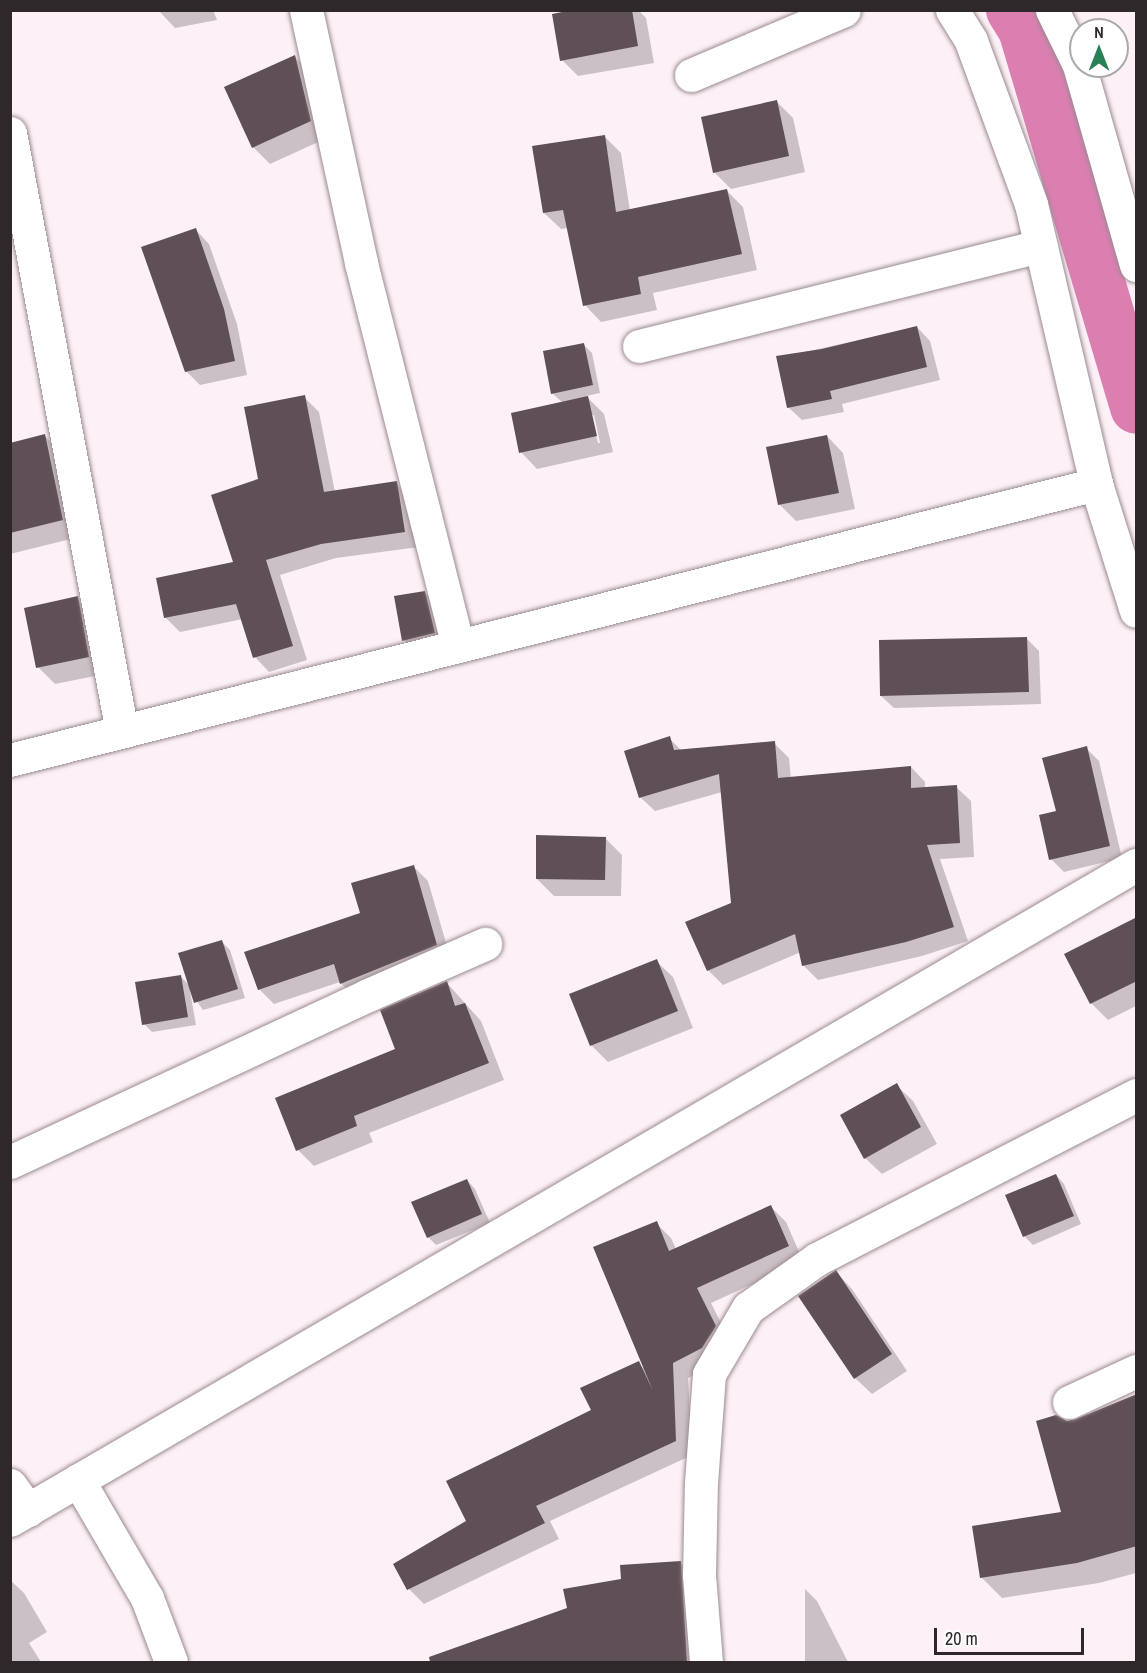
<!DOCTYPE html>
<style>
body{margin:0}
#map{position:relative;width:1147px;height:1673px;overflow:hidden;background:#fdf1f7;font-family:"Archivo Narrow",sans-serif}
div>[style]{position:absolute}
.shadow>*{inset:0;background:#0003}
.canal>*{height:52px;margin:-26px;padding:0 26px;transform-origin:26px;border-radius:26px;background:#db7fb0}
.building>*{inset:0;background:#5f4f56}
.roads{filter:drop-shadow(0 0 2px #9b8a92) drop-shadow(0 0 2px #9b8a92)}
.minor>*{height:33px;margin:-16.5px;padding:0 16.5px;transform-origin:16.5px;border-radius:16.5px;background:#fff}
span{translate:-50% -50%;white-space:nowrap;text-align:center;line-height:1.15;-webkit-text-stroke:6px #fff;paint-order:stroke}
.frame{position:absolute;inset:0;border:12px solid #2f282b;pointer-events:none}
.north{position:absolute;left:1069px;top:18px;width:60px;height:60px;box-sizing:border-box;background:#fff;border:2px solid #aca9aa;border-radius:50%;rotate:0deg;font-size:16px;font-weight:700;line-height:24px;text-align:center;color:#2f282b}
.north::after{content:'';display:block;margin:auto;width:21px;height:27px;background:#288257;clip-path:polygon(50% 0,100% 100%,50% 72%,0 100%)}
.scale{position:absolute;left:934px;top:1628px;width:150px;height:27px;box-sizing:border-box;border:3px solid #2f282b;border-top:0;padding-left:8px;font-size:18px;line-height:21px;white-space:nowrap;color:#2f282b;-webkit-text-stroke:4px #fff;paint-order:stroke}
</style>
<div id="map">
<div class="shadow">
<i style="clip-path:polygon(213px 10px,217px 20px,175px 28px,158px 10px)"></i>
<i style="clip-path:polygon(581px 10px,638px 10px,646px 18px,654px 63px,578px 76px,562px 60px)"></i>
<i style="clip-path:polygon(295px 57px,311px 73px,327px 138px,270px 164px,253px 147px)"></i>
<i style="clip-path:polygon(777px 102px,793px 118px,805px 172px,731px 189px,714px 172px)"></i>
<i style="clip-path:polygon(604px 136px,621px 153px,630px 211px,726px 190px,743px 207px,757px 270px,653px 293px,657px 310px,601px 322px,585px 305px,568px 228px,561px 229px,544px 213px)"></i>
<i style="clip-path:polygon(196px 230px,209px 244px,237px 324px,247px 375px,200px 385px,186px 371px)"></i>
<i style="clip-path:polygon(917px 327px,930px 341px,940px 380px,842px 404px,844px 412px,802px 420px,788px 407px,778px 358px)"></i>
<i style="clip-path:polygon(evenodd,584px 345px,592px 353px,600px 393px,586px 396px,604px 414px,613px 452px,537px 469px,521px 452px,563px 403px,552px 393px,584px 345px,591px 415px,594px 415px,600px 443px,598px 443px,591px 415px)"></i>
<i style="clip-path:polygon(304px 397px,319px 412px,335px 492px,396px 483px,411px 498px,419px 547px,336px 558px,280px 575px,307px 660px,269px 672px,255px 657px,243px 619px,180px 632px,165px 617px,235px 563px,259px 480px)"></i>
<i style="clip-path:polygon(45px 436px,61px 452px,79px 537px,10px 554px,10px 444px)"></i>
<i style="clip-path:polygon(827px 436px,843px 453px,855px 509px,796px 521px,779px 504px)"></i>
<i style="clip-path:polygon(424px 592px,432px 600px,443px 641px,412px 648px,404px 640px)"></i>
<i style="clip-path:polygon(77px 598px,94px 615px,105px 674px,55px 684px,38px 667px)"></i>
<i style="clip-path:polygon(1026px 638px,1039px 651px,1041px 704px,894px 708px,881px 696px)"></i>
<i style="clip-path:polygon(669px 738px,682px 751px,774px 743px,789px 758px,791px 779px,911px 767px,925px 782px,925px 789px,956px 787px,971px 801px,974px 857px,940px 859px,968px 941px,922px 956px,818px 980px,804px 966px,801px 952px,723px 985px,708px 970px,732px 904px,722px 792px,655px 811px,640px 797px)"></i>
<i style="clip-path:polygon(1086px 748px,1099px 761px,1122px 858px,1064px 872px,1051px 859px)"></i>
<i style="clip-path:polygon(605px 838px,622px 855px,621px 896px,554px 896px,537px 879px)"></i>
<i style="clip-path:polygon(413px 866px,428px 881px,451px 960px,356px 999px,340px 982px,274px 1004px,259px 989px,362px 913px)"></i>
<i style="clip-path:polygon(1136px 919px,1136px 1006px,1108px 1020px,1091px 1003px,1066px 955px)"></i>
<i style="clip-path:polygon(222px 942px,230px 950px,245px 998px,203px 1010px,190px 991px,196px 1025px,152px 1032px,144px 1024px,180px 976px,190px 986px)"></i>
<i style="clip-path:polygon(656px 961px,673px 977px,693px 1028px,608px 1062px,592px 1046px,571px 994px)"></i>
<i style="clip-path:polygon(447px 983px,481px 1021px,504px 1080px,369px 1133px,373px 1142px,314px 1166px,298px 1150px,397px 1049px)"></i>
<i style="clip-path:polygon(896px 1085px,913px 1101px,937px 1144px,882px 1174px,865px 1158px)"></i>
<i style="clip-path:polygon(1056px 1175px,1064px 1184px,1081px 1224px,1033px 1245px,1024px 1236px,1007px 1196px)"></i>
<i style="clip-path:polygon(467px 1180px,475px 1189px,490px 1223px,436px 1245px,428px 1237px)"></i>
<i style="clip-path:polygon(771px 1207px,786px 1222px,803px 1261px,711px 1303px,730px 1341px,717px 1363px,688px 1378px,692px 1451px,690px 1456px,550px 1521px,559px 1539px,424px 1604px,409px 1589px,468px 1522px,593px 1411px,638px 1363px,646px 1371px,656px 1223px,671px 1238px,676px 1249px)"></i>
<i style="clip-path:polygon(836px 1272px,852px 1289px,907px 1371px,872px 1394px,855px 1378px)"></i>
<i style="clip-path:polygon(1136px 1396px,1136px 1573px,1099px 1583px,1002px 1598px,981px 1577px,1063px 1513px,1066px 1422px,1077px 1421px)"></i>
<i style="clip-path:polygon(680px 1562px,694px 1577px,700px 1662px,506px 1662px,496px 1635px,568px 1609px)"></i>
<i style="clip-path:polygon(10px 1580px,24px 1593px,47px 1632px,29px 1643px,41px 1662px,10px 1662px)"></i>
<i style="clip-path:polygon(805px 1589px,817px 1601px,848px 1662px,805px 1662px)"></i>
</div>
<div class="canal">
<i style="left:1012px;top:10px;width:22px;rotate:58deg"></i>
<i style="left:1024px;top:29px;width:395px;rotate:73.5deg"></i>
</div>
<div class="building">
<i style="clip-path:polygon(572px 10px,632px 10px,638px 46px,560px 61px,552px 14px)"></i>
<i style="clip-path:polygon(295px 55px,311px 121px,252px 148px,224px 87px)"></i>
<i style="clip-path:polygon(777px 100px,789px 156px,713px 173px,701px 117px)"></i>
<i style="clip-path:polygon(605px 135px,616px 212px,727px 189px,742px 254px,638px 277px,641px 294px,583px 306px,563px 210px,543px 213px,532px 146px)"></i>
<i style="clip-path:polygon(196px 228px,224px 309px,235px 361px,185px 372px,141px 247px)"></i>
<i style="clip-path:polygon(917px 326px,927px 367px,830px 391px,832px 399px,787px 408px,776px 356px,822px 349px)"></i>
<i style="clip-path:polygon(584px 343px,593px 385px,551px 394px,543px 351px)"></i>
<i style="clip-path:polygon(305px 395px,324px 492px,397px 481px,405px 532px,321px 544px,266px 560px,293px 646px,253px 658px,236px 604px,164px 618px,156px 578px,233px 562px,211px 495px,258px 479px,244px 407px)"></i>
<i style="clip-path:polygon(588px 396px,597px 436px,519px 453px,511px 413px)"></i>
<i style="clip-path:polygon(45px 434px,63px 520px,10px 533px,10px 443px)"></i>
<i style="clip-path:polygon(827px 435px,839px 493px,778px 505px,766px 447px)"></i>
<i style="clip-path:polygon(425px 591px,435px 633px,402px 641px,394px 596px)"></i>
<i style="clip-path:polygon(78px 596px,89px 657px,36px 668px,24px 608px)"></i>
<i style="clip-path:polygon(1027px 637px,1029px 692px,880px 696px,879px 640px)"></i>
<i style="clip-path:polygon(670px 736px,674px 750px,775px 741px,778px 778px,911px 766px,911px 788px,957px 785px,960px 843px,927px 845px,954px 927px,906px 942px,802px 966px,795px 934px,707px 971px,685px 922px,731px 903px,719px 774px,639px 798px,624px 751px)"></i>
<i style="clip-path:polygon(1087px 746px,1110px 846px,1049px 860px,1039px 815px,1056px 811px,1042px 758px)"></i>
<i style="clip-path:polygon(536px 835px,606px 837px,605px 880px,536px 879px)"></i>
<i style="clip-path:polygon(414px 865px,437px 945px,340px 984px,334px 964px,258px 990px,244px 952px,360px 913px,351px 883px)"></i>
<i style="clip-path:polygon(1137px 917px,1137px 981px,1090px 1004px,1064px 954px)"></i>
<i style="clip-path:polygon(222px 940px,238px 989px,194px 1003px,178px 953px)"></i>
<i style="clip-path:polygon(657px 959px,678px 1011px,590px 1046px,569px 994px)"></i>
<i style="clip-path:polygon(181px 975px,188px 1017px,142px 1025px,135px 982px)"></i>
<i style="clip-path:polygon(447px 981px,455px 1006px,465px 1003px,489px 1063px,354px 1116px,357px 1126px,296px 1151px,275px 1098px,395px 1049px,380px 1010px)"></i>
<i style="clip-path:polygon(897px 1083px,921px 1127px,864px 1159px,840px 1115px)"></i>
<i style="clip-path:polygon(1056px 1174px,1074px 1216px,1023px 1237px,1005px 1195px)"></i>
<i style="clip-path:polygon(467px 1179px,482px 1214px,427px 1238px,411px 1202px)"></i>
<i style="clip-path:polygon(771px 1205px,789px 1246px,697px 1288px,716px 1326px,702px 1348px,673px 1363px,676px 1441px,536px 1506px,545px 1523px,407px 1590px,393px 1564px,466px 1521px,446px 1481px,591px 1410px,580px 1388px,639px 1361px,653px 1391px,593px 1247px,657px 1221px,669px 1251px)"></i>
<i style="clip-path:polygon(836px 1270px,892px 1354px,854px 1379px,798px 1296px)"></i>
<i style="clip-path:polygon(1137px 1394px,1137px 1546px,1077px 1563px,980px 1578px,972px 1526px,1061px 1512px,1036px 1421px,1056px 1415px,1067px 1421px,1076px 1419px)"></i>
<i style="clip-path:polygon(681px 1561px,687px 1662px,430px 1662px,429px 1657px,567px 1608px,563px 1589px,621px 1579px,620px 1565px)"></i>
</div>
<div class="roads">
<div class="minor">
<i style="left:306px;top:10px;width:259px;rotate:77.7deg"></i>
<i style="left:361px;top:263px;width:395px;rotate:75.8deg"></i>
<i style="left:952px;top:10px;width:36px;rotate:58deg"></i>
<i style="left:971px;top:41px;width:174px;rotate:69.8deg"></i>
<i style="left:1031px;top:204px;width:287px;rotate:76.9deg"></i>
<i style="left:1096px;top:484px;width:133px;rotate:72.5deg"></i>
<i style="left:1052px;top:10px;width:61px;rotate:63.9deg"></i>
<i style="left:1079px;top:65px;width:208px;rotate:74.1deg"></i>
<i style="left:691px;top:75px;width:166px;rotate:-23deg"></i>
<i style="left:10px;top:133px;width:609px;rotate:79.41deg"></i>
<i style="left:639px;top:346px;width:414px;rotate:-14deg"></i>
<i style="left:10px;top:760px;width:1121px;rotate:-14.26deg"></i>
<i style="left:10px;top:1162px;width:395px;rotate:-25deg"></i>
<i style="left:368px;top:995px;width:128px;rotate:-23.6deg"></i>
<i style="left:1069px;top:1402px;width:74px;rotate:-24.8deg"></i>
<i style="left:78px;top:1480px;width:137px;rotate:59.7deg"></i>
<i style="left:147px;top:1598px;width:68px;rotate:69.4deg"></i>
<i style="left:10px;top:1485px;width:31px;rotate:54deg"></i>
<i style="left:10px;top:1520px;width:1303px;rotate:-30.19deg"></i>
<i style="left:706px;top:1662px;width:87px;rotate:-94.6deg"></i>
<i style="left:699px;top:1575px;width:92px;rotate:-88.8deg"></i>
<i style="left:701px;top:1483px;width:109px;rotate:-85.8deg"></i>
<i style="left:709px;top:1374px;width:77px;rotate:-59.4deg"></i>
<i style="left:748px;top:1308px;width:85px;rotate:-35.4deg"></i>
<i style="left:817px;top:1259px;width:359px;rotate:-27.2deg"></i>
</div>
</div>
<div class="frame"></div>
<div class="north">N</div>
<div class="scale">20 m</div>
</div>
